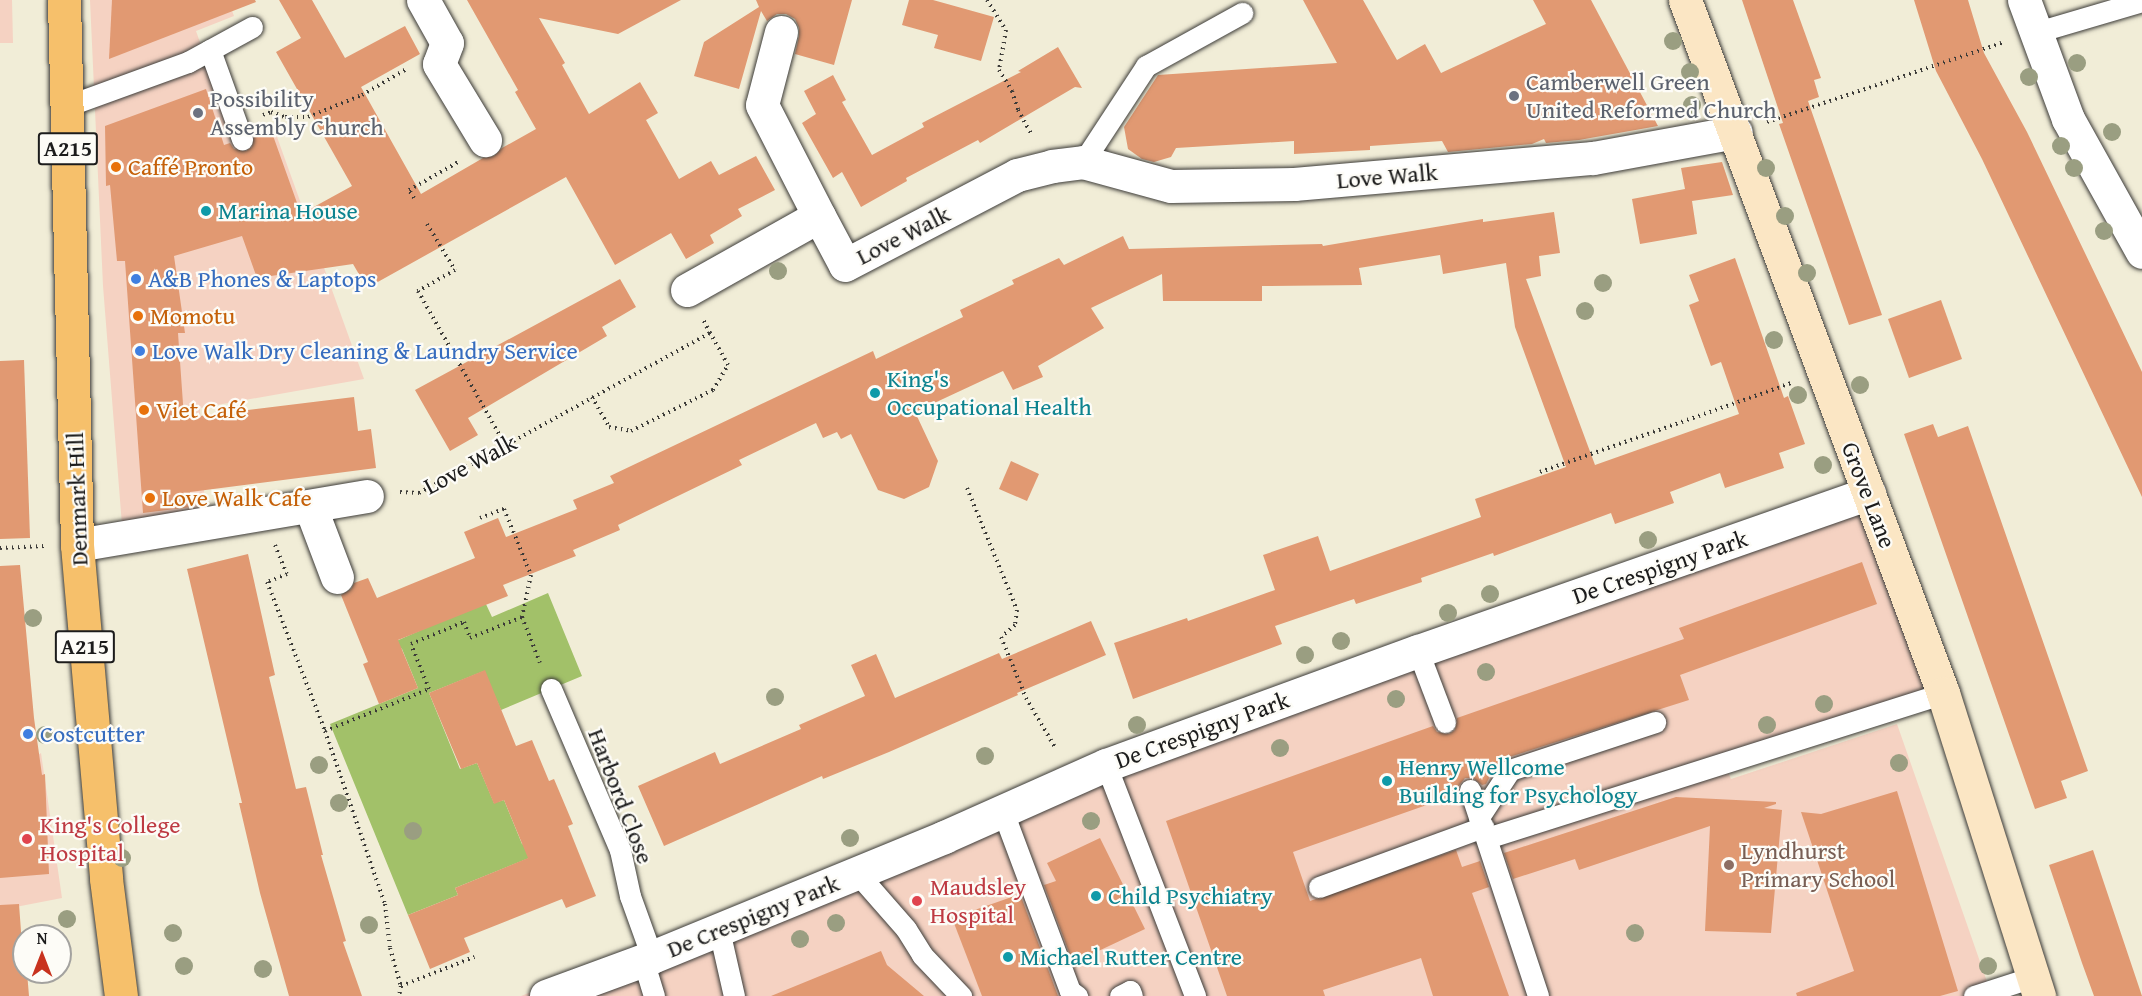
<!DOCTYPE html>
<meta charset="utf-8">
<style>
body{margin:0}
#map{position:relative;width:2142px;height:996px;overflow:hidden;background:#f1edd7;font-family:"Gentium Book Plus",serif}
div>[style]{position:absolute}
.built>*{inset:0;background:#f5d2c2}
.green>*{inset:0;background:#a2c169}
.building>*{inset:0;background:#e19972}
.path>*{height:4px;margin-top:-2px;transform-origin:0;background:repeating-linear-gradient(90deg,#3c3b38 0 1.5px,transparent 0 6px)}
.roads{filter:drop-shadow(0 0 2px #3c3b38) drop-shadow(0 0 2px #3c3b38)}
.lane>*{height:21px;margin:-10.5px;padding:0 10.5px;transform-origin:10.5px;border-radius:10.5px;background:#fff}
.street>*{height:33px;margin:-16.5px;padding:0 16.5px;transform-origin:16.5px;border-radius:16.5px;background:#fff}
.secondary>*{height:33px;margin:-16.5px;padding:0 16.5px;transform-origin:16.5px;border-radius:16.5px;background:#fbe6c4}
.primary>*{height:33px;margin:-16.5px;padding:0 16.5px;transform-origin:16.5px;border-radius:16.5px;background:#f6c06b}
.trees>*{width:18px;height:18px;margin:-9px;border-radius:50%;background:#9a9e81}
.dots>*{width:16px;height:16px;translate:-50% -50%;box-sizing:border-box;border:3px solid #fdfcf7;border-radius:50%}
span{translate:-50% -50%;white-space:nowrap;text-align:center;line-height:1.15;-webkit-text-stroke:4.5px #fdfcf7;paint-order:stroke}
.shield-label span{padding:2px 4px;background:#fdfcf7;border:2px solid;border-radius:4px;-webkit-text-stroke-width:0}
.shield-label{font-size:22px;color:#1c1c1c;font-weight:700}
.worship-label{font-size:24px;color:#5b616d}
.left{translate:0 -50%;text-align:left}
.food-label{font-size:24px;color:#c56008}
.street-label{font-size:24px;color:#1c1c1c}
.culture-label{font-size:24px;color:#0d838f}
.shop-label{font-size:24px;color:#366cbe}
.health-label{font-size:24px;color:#be3a42}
.education-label{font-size:24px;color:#785e54}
.north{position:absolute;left:12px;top:924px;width:60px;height:60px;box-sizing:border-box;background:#fdfcf7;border:2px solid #a3a29f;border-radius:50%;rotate:0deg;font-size:16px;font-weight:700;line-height:24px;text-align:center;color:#1c1c1c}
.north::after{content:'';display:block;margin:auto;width:21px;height:27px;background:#c8321e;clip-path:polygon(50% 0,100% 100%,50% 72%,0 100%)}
</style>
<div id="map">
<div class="built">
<i style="clip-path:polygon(0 0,12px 0,13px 43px,0 43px)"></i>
<i style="clip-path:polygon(90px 0,228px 0,234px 16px,196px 31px,233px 135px,272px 123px,364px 379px,200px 408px,205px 511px,122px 525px,103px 286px)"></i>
<i style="clip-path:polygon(1869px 493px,1943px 693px,1724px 763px,1731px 779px,1897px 724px,1992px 996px,521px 996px,1073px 779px)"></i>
<i style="clip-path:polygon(41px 753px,62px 898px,0 910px,0 781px)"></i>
</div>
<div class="green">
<i style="clip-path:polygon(548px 593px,582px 676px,501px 710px,484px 671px,429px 693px,460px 769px,477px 763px,494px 803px,504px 800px,522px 844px,544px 852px,455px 888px,458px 895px,408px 915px,330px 724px,418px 688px,402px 649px,394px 642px,485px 602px,492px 617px)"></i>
</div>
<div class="building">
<i style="clip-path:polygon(112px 0,255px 0,256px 2px,109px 59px)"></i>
<i style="clip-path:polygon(279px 0,312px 0,345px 58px,405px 26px,420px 54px,361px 87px,421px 194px,483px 158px,494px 156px,502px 148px,536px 129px,515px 92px,518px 90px,467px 0,681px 0,618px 34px,539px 18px,565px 63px,562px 65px,589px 114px,640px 82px,658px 113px,646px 120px,679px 179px,711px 161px,719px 175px,756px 156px,775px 190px,738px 209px,742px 216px,710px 235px,714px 243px,686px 259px,671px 233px,615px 265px,566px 177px,367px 288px,353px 264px,257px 278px,242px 236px,174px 256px,185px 333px,178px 333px,184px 418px,354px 397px,358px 431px,371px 429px,376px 468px,190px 492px,191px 507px,143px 513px,125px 261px,117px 261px,110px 185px,106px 186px,105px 126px,206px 89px,224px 145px,230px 143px,234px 149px,246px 151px,252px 147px,254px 135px,271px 130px,301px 214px,352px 186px,276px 52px,301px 38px)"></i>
<i style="clip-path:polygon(756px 0,852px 0,834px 65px,795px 54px,799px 36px,799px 28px,795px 19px,786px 14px,777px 14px,767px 21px,761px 11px,739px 89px,694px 76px,704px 42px,759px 7px)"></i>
<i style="clip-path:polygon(909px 0,933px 0,994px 17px,981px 61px,934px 48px,938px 35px,902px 25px)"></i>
<i style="clip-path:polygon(1303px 0,1363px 0,1397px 60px,1425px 44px,1441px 73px,1546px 24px,1533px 0,1591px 0,1658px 126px,1579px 140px,1546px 143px,1544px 139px,1532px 144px,1448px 152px,1442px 141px,1370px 146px,1370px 150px,1294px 154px,1294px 141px,1176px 148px,1171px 157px,1154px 162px,1142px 159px,1128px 149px,1124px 127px,1158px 75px,1337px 63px)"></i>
<i style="clip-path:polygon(1742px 0,1793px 0,1821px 78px,1814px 80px,1819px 97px,1808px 101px,1882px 315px,1849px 325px,1779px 124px,1783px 123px)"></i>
<i style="clip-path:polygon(1914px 0,1968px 0,1984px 53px,2027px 132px,2142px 372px,2142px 497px,1982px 159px,1936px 71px)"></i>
<i style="clip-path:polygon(1058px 47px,1082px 88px,1075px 87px,980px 143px,978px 140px,906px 178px,907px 181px,861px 207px,842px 172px,833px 178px,802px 123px,816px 114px,804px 91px,833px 75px,846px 100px,842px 102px,872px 155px,924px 127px,922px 123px,1021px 72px,1018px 71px)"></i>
<i style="clip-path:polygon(1722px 162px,1733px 195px,1692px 201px,1697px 234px,1640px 244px,1632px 199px,1685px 189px,1681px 168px)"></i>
<i style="clip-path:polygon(1554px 212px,1560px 253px,1539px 256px,1541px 276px,1526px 279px,1595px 465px,1739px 414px,1721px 362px,1711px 366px,1689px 305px,1699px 301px,1689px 275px,1735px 258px,1784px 398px,1788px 396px,1805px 444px,1779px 453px,1784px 468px,1725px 488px,1720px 473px,1670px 492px,1674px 503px,1615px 524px,1611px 513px,1494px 556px,1493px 553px,1421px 578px,1422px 582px,1356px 604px,1354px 599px,1275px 626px,1282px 644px,1133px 699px,1114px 643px,1187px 618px,1188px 621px,1275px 590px,1263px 555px,1318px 536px,1330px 571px,1481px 517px,1475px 499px,1566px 467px,1515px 327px,1506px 263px,1443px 274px,1440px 255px,1359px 268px,1362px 285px,1262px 286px,1262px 301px,1163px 301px,1162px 274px,1091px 308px,1104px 328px,1038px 366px,1043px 377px,1013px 390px,1003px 371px,915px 412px,938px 461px,929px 487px,904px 499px,878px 490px,851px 434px,841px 439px,837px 432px,823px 438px,816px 423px,739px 460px,742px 465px,618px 525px,620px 530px,573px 550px,576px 556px,503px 585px,508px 596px,398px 640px,418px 688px,379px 704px,363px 664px,368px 662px,341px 595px,351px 589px,354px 583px,368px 578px,377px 598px,475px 558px,464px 532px,498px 518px,506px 537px,577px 509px,573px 500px,614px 483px,610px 476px,873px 351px,876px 359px,963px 317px,960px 310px,1014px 284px,1012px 280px,1059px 258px,1064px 265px,1123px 236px,1129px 249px,1322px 244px,1323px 246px,1483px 219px,1483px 222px)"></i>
<i style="clip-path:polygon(620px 279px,636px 307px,602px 327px,607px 336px,468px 418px,478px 435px,450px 451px,415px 390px)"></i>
<i style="clip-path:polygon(1941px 300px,1962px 359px,1909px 378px,1888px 319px)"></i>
<i style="clip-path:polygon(24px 360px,30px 538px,0 539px,0 361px)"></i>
<i style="clip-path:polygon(1933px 424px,1938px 437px,1968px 426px,2088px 771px,2061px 781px,2067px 798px,2035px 809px,1904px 434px)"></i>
<i style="clip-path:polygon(1011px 461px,1039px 474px,1027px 501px,999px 489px)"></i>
<i style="clip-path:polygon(248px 554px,275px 675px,269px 677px,296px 789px,306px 787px,323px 855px,321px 855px,346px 941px,343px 942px,362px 996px,289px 996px,260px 893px,239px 803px,242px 803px,187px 569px)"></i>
<i style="clip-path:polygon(1862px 562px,1877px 604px,1680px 675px,1689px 700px,1506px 758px,1497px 766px,1487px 770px,1489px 778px,1486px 784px,1482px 785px,1473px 778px,1465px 778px,1458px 787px,1458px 794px,1293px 852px,1310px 901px,1456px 850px,1462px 867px,1480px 861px,1489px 887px,1472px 893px,1509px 996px,1433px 996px,1421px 958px,1323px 990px,1325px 996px,1227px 996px,1166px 821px,1433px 726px,1437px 732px,1449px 734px,1455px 730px,1457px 718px,1684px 639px,1679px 628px)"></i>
<i style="clip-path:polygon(20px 565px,34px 718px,42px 775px,45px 774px,49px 874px,0 878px,0 566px)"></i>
<i style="clip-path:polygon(1091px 621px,1106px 655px,1017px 693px,1018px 695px,889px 752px,823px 779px,822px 776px,664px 846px,638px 786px,715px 752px,720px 764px,801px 729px,799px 725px,865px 696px,851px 665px,876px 654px,895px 698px,999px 653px,1002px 659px)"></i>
<i style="clip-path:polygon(485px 670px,516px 746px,532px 740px,549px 781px,554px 779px,573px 824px,568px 826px,596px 896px,566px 908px,562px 899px,464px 938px,470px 952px,430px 969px,408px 915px,458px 895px,455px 888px,528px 858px,504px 800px,494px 804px,477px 763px,461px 769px,429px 693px)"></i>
<i style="clip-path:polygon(1897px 791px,1958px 991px,1940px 996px,1797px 996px,1796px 993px,1854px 971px,1801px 812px,1821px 814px)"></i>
<i style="clip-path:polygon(1676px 797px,1776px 802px,1776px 804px,1764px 808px,1782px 810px,1771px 933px,1705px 931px,1710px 826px,1579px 870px,1575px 859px,1513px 879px,1504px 853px)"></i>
<i style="clip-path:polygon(1100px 838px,1145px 929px,1073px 963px,1044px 885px,1056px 881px,1047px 863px)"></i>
<i style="clip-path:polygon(2093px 850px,2104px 883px,2142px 996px,2094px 996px,2082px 963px,2049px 865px)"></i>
<i style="clip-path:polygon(1020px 894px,1058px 996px,982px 996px,952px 918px)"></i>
<i style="clip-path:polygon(19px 904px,24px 972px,27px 972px,29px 996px,0 996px,0 905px)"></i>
<i style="clip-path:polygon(881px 951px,887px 965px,924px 996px,771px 996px)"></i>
</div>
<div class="path">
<i style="left:987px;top:0;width:36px;rotate:58deg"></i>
<i style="left:1006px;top:30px;width:41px;rotate:99.9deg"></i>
<i style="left:999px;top:70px;width:25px;rotate:58deg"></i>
<i style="left:1012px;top:91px;width:20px;rotate:72deg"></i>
<i style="left:1018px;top:110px;width:29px;rotate:61deg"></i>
<i style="left:263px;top:115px;width:9px;rotate:-21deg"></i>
<i style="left:271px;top:112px;width:15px;rotate:20deg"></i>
<i style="left:285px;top:117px;width:23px"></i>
<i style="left:308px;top:117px;width:58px;rotate:-22.2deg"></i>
<i style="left:362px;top:95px;width:50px;rotate:-30.2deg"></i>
<i style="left:1767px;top:122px;width:251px;rotate:-18.6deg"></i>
<i style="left:414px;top:198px;width:9px;rotate:-122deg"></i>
<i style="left:409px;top:190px;width:56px;rotate:-29.7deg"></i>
<i style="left:427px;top:224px;width:54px;rotate:58.7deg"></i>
<i style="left:455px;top:270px;width:43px;rotate:150.4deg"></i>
<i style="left:418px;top:291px;width:177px;rotate:60.5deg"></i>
<i style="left:592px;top:397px;width:34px;rotate:60deg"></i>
<i style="left:609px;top:427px;width:22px;rotate:10deg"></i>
<i style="left:631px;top:431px;width:92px;rotate:-26.6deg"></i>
<i style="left:713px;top:390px;width:29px;rotate:-59deg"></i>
<i style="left:728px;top:365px;width:37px;rotate:-119deg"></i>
<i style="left:1540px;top:472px;width:266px;rotate:-19.5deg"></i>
<i style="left:967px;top:488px;width:132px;rotate:67.7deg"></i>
<i style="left:1017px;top:610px;width:15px;rotate:98deg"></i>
<i style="left:1015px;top:625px;width:18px;rotate:139deg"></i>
<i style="left:1001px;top:637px;width:66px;rotate:67.7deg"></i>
<i style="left:1026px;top:698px;width:59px;rotate:59.5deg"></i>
<i style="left:400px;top:492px;width:19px;rotate:3deg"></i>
<i style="left:419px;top:493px;width:332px;rotate:-28.8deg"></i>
<i style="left:710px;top:333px;width:16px;rotate:-117deg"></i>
<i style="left:480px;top:518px;width:26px;rotate:-21deg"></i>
<i style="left:504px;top:509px;width:71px;rotate:67.8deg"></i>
<i style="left:531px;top:575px;width:43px;rotate:102.1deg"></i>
<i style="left:275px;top:545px;width:31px;rotate:68deg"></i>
<i style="left:287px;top:574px;width:22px;rotate:158deg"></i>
<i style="left:267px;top:582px;width:160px;rotate:68.7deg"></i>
<i style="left:325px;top:731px;width:183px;rotate:70.9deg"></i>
<i style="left:385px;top:904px;width:44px;rotate:83.5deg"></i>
<i style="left:390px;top:948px;width:40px;rotate:74deg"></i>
<i style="left:401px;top:986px;width:10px;rotate:101deg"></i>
<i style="left:0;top:548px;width:44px;rotate:-2.6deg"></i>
<i style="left:325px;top:731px;width:112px;rotate:-22deg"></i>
<i style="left:429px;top:689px;width:48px;rotate:-111.8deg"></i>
<i style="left:411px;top:644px;width:57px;rotate:-22.5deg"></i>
<i style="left:464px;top:622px;width:17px;rotate:69deg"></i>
<i style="left:470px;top:638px;width:56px;rotate:-22deg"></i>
<i style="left:522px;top:617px;width:49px;rotate:68.6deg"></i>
<i style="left:401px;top:986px;width:79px;rotate:-21.7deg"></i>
</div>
<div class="roads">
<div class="lane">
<i style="left:2037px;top:32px;width:109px;rotate:-16.4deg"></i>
<i style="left:210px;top:50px;width:95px;rotate:70.2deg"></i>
<i style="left:67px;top:106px;width:129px;rotate:-20deg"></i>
<i style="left:188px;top:62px;width:73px;rotate:-28.7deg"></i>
<i style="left:1083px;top:162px;width:115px;rotate:-56.7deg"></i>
<i style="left:1146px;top:66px;width:110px;rotate:-28.9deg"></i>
<i style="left:1418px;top:651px;width:76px;rotate:69.2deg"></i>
<i style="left:551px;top:689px;width:175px;rotate:66.8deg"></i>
<i style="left:620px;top:850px;width:47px;rotate:77.7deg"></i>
<i style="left:630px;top:896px;width:65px;rotate:70.2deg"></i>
<i style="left:1106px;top:765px;width:248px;rotate:68.9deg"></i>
<i style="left:1470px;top:790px;width:217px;rotate:71.7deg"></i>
<i style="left:1003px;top:812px;width:191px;rotate:69.5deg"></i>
<i style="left:1070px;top:991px;width:9px;rotate:36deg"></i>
<i style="left:1479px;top:817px;width:56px;rotate:-56.6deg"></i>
<i style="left:1510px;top:770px;width:153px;rotate:-18.3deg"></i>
<i style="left:1487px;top:838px;width:478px;rotate:-17.6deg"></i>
<i style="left:857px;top:873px;width:74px;rotate:48.8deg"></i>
<i style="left:906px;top:929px;width:31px;rotate:58deg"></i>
<i style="left:922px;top:955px;width:57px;rotate:46.4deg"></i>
<i style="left:1319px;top:887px;width:175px;rotate:-20.1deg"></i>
<i style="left:719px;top:930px;width:68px;rotate:77.2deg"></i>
<i style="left:643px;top:960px;width:38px;rotate:73deg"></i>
<i style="left:1120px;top:996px;width:11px;rotate:-27deg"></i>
<i style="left:1130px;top:991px;width:5px;rotate:68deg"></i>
<i style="left:1974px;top:996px;width:62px;rotate:-17.9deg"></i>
</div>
<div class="street">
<i style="left:423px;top:0;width:49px;rotate:60.8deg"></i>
<i style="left:447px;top:43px;width:22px;rotate:111deg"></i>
<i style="left:439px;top:64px;width:89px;rotate:58.8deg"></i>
<i style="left:2024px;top:0;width:127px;rotate:69.7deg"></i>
<i style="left:2068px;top:119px;width:152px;rotate:60.9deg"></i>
<i style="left:781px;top:32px;width:75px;rotate:104.6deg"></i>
<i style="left:762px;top:105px;width:125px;rotate:62.8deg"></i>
<i style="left:687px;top:290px;width:151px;rotate:-29.3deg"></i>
<i style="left:819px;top:216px;width:55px;rotate:62deg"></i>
<i style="left:845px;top:265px;width:194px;rotate:-27.6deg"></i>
<i style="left:1017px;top:175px;width:36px;rotate:-14deg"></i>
<i style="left:1052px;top:166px;width:31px;rotate:-7deg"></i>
<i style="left:1083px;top:162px;width:91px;rotate:15.3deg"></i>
<i style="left:1171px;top:186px;width:123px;rotate:-0.9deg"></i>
<i style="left:1294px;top:184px;width:300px;rotate:-5deg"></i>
<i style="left:1593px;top:158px;width:145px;rotate:-10.3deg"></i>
<i style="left:310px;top:506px;width:76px;rotate:69.2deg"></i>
<i style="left:77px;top:545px;width:294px;rotate:-9.6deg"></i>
<i style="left:546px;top:996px;width:113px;rotate:-20.2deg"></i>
<i style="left:652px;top:957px;width:316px;rotate:-22.3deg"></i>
<i style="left:944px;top:837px;width:177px;rotate:-24deg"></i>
<i style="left:1106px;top:765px;width:332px;rotate:-20.1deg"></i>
<i style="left:1418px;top:651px;width:478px;rotate:-19.3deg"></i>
</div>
<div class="secondary">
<i style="left:1685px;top:0;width:739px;rotate:69.58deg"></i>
<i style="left:1943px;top:693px;width:318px;rotate:72.4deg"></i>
</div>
<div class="primary">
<i style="left:64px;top:0;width:545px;rotate:88.63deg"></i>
<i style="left:77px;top:545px;width:335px;rotate:85deg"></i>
<i style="left:106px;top:879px;width:118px;rotate:82.7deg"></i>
</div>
</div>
<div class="trees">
<i style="left:1673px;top:41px"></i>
<i style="left:2077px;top:63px"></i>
<i style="left:1690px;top:72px"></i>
<i style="left:2029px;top:77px"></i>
<i style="left:1692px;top:105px"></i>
<i style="left:2112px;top:132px"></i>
<i style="left:2061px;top:146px"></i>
<i style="left:1766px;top:168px"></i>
<i style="left:2074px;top:168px"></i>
<i style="left:1785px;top:216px"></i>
<i style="left:2104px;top:231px"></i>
<i style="left:778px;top:271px"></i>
<i style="left:1807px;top:273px"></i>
<i style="left:1603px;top:283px"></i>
<i style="left:1585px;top:311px"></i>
<i style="left:1774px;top:340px"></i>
<i style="left:1860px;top:385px"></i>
<i style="left:1798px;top:395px"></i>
<i style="left:1823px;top:465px"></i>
<i style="left:1648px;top:540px"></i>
<i style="left:1490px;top:594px"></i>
<i style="left:1448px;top:613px"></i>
<i style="left:33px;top:618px"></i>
<i style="left:1341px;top:641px"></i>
<i style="left:1305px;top:655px"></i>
<i style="left:1486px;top:672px"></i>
<i style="left:775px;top:697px"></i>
<i style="left:1396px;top:699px"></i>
<i style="left:1824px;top:704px"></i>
<i style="left:1137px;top:725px"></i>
<i style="left:1767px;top:725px"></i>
<i style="left:45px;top:735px"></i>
<i style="left:1280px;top:748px"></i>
<i style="left:985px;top:756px"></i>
<i style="left:1899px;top:763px"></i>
<i style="left:319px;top:765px"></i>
<i style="left:339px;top:803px"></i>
<i style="left:1091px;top:821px"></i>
<i style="left:413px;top:831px"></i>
<i style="left:850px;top:838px"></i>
<i style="left:122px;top:858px"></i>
<i style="left:67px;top:919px"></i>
<i style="left:836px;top:923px"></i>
<i style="left:369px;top:925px"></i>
<i style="left:173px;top:933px"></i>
<i style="left:1635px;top:933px"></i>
<i style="left:800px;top:939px"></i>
<i style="left:184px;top:966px"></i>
<i style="left:1988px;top:966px"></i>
<i style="left:263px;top:969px"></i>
</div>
<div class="dots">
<i style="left:1514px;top:96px;background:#6b7280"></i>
<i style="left:198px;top:113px;background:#6b7280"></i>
<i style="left:116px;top:167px;background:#e8710a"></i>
<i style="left:206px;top:211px;background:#0f9aa8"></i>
<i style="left:136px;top:279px;background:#3f7fe0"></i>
<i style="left:138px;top:316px;background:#e8710a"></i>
<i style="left:140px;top:351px;background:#3f7fe0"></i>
<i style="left:875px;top:393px;background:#0f9aa8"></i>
<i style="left:144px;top:410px;background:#e8710a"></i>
<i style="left:150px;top:498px;background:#e8710a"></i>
<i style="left:28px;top:734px;background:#3f7fe0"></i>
<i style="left:1387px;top:781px;background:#0f9aa8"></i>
<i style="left:27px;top:839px;background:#e0444e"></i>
<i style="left:1729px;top:865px;background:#8d6e63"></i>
<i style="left:1096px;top:896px;background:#0f9aa8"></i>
<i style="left:917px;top:901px;background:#e0444e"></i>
<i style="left:1008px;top:957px;background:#0f9aa8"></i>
</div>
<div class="shield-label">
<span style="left:68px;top:149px">A215</span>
<span style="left:85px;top:647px">A215</span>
</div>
<div class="worship-label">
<span class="left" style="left:1526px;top:96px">Camberwell Green<br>United Reformed Church</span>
<span class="left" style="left:210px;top:113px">Possibility<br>Assembly Church</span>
</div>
<div class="food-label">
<span class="left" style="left:128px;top:167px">Caffé Pronto</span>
<span class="left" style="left:150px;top:316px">Momotu</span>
<span class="left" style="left:156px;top:410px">Viet Café</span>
<span class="left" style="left:162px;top:498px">Love Walk Cafe</span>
</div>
<div class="street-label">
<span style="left:1387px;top:176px;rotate:-5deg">Love Walk</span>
<span style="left:903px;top:235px;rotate:-27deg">Love Walk</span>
<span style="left:470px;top:464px;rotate:-28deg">Love Walk</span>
<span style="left:1869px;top:495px;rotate:69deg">Grove Lane</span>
<span style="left:77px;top:499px;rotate:-92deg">Denmark Hill</span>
<span style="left:1660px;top:567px;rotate:-19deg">De Crespigny Park</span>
<span style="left:1202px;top:730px;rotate:-20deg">De Crespigny Park</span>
<span style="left:621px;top:796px;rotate:69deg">Harbord Close</span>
<span style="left:753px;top:916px;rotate:-22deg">De Crespigny Park</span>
</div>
<div class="culture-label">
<span class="left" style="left:218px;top:211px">Marina House</span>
<span class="left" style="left:887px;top:393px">King's<br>Occupational Health</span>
<span class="left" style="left:1399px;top:781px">Henry Wellcome<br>Building for Psychology</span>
<span class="left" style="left:1108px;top:896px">Child Psychiatry</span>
<span class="left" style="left:1020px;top:957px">Michael Rutter Centre</span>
</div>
<div class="shop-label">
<span class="left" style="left:148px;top:279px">A&amp;B Phones &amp; Laptops</span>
<span class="left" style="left:152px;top:351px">Love Walk Dry Cleaning &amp; Laundry Service</span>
<span class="left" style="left:40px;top:734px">Costcutter</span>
</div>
<div class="health-label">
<span class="left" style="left:40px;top:839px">King's College<br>Hospital</span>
<span class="left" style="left:930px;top:901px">Maudsley<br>Hospital</span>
</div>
<div class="education-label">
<span class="left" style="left:1741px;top:865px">Lyndhurst<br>Primary School</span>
</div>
<div class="north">N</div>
</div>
